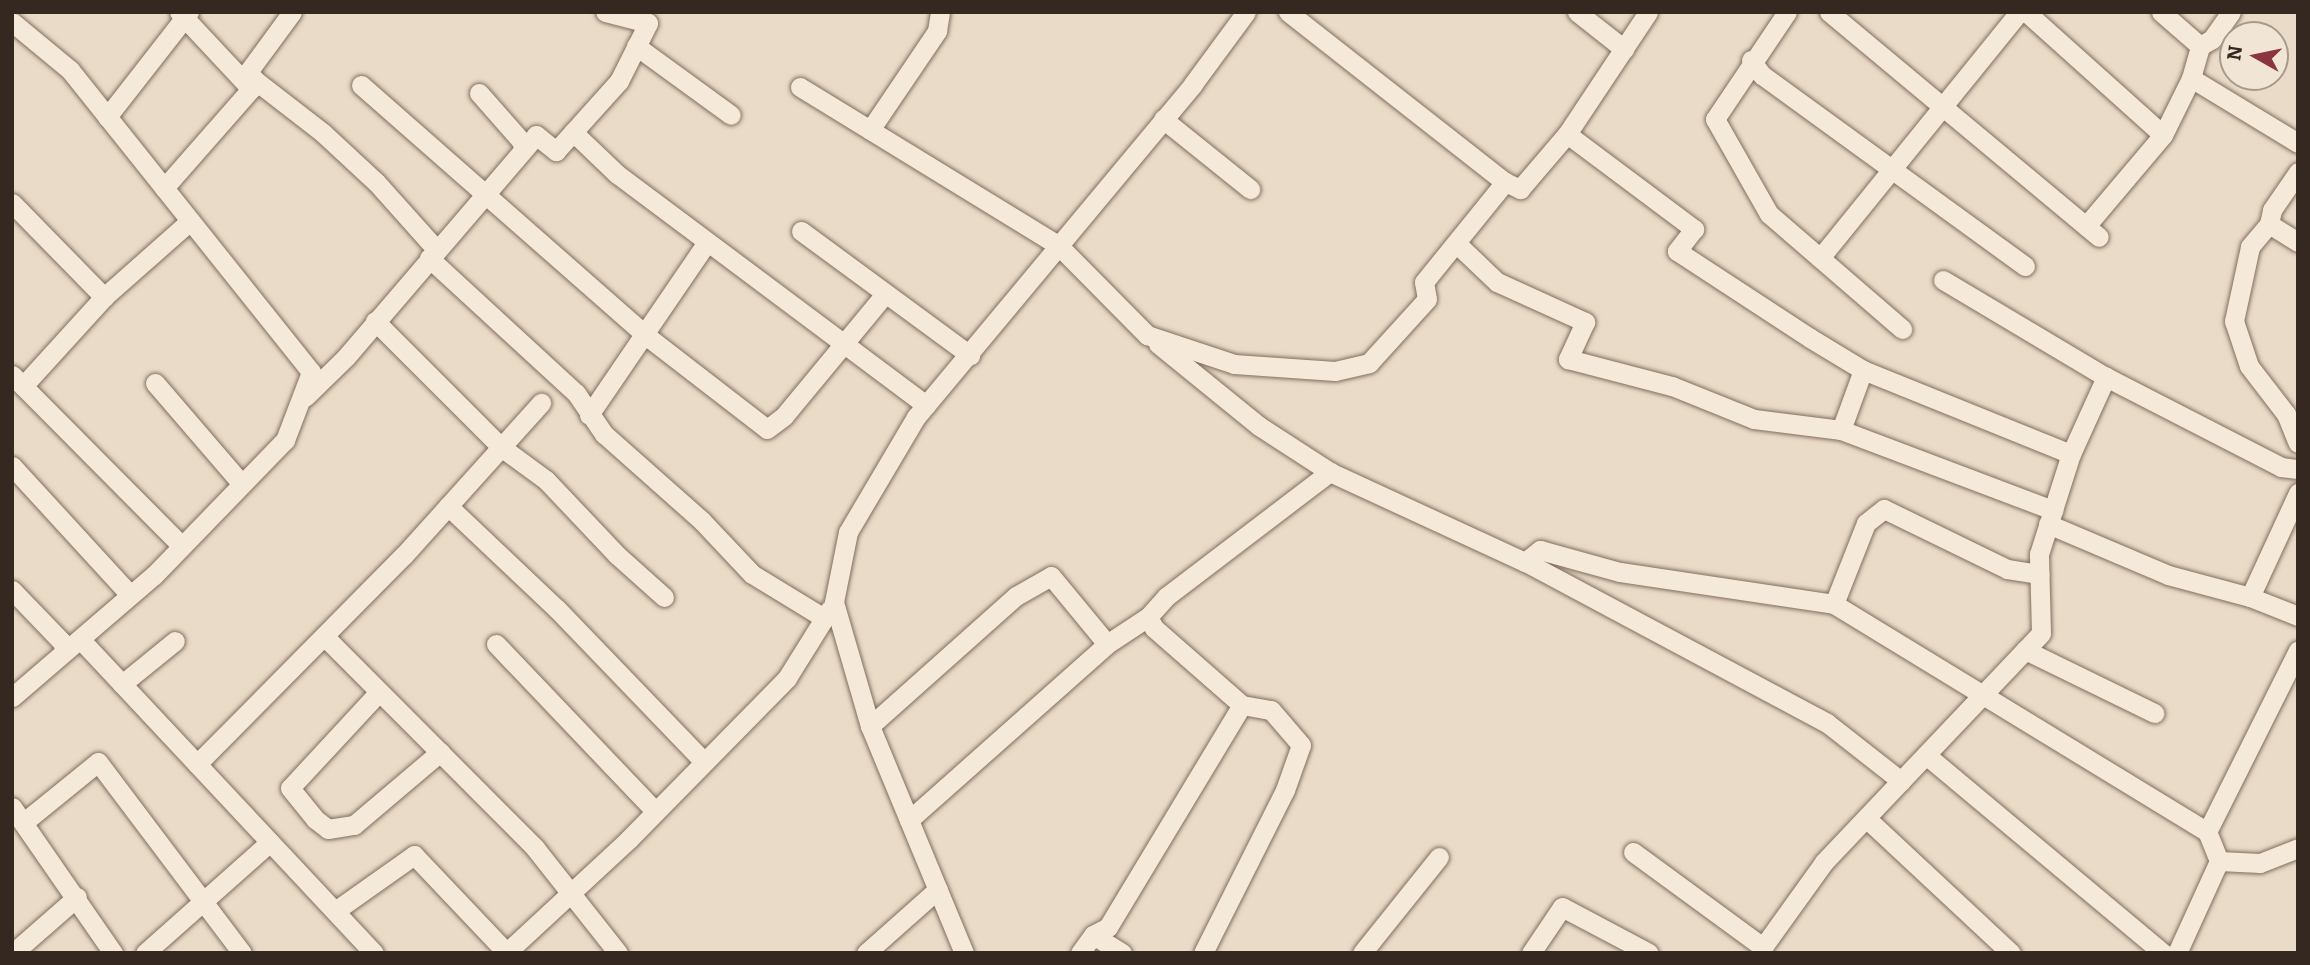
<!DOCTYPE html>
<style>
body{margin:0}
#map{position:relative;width:2310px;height:965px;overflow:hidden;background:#e9dbc7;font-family:Bitter,serif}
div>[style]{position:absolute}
.roads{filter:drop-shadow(0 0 2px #826d5e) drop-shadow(0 0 2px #826d5e)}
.minor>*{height:19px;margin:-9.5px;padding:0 9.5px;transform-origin:9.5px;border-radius:9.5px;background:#f5e9d9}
span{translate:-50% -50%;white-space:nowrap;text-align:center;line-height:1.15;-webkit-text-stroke:6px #f1e6d5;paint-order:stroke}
.frame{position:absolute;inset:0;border:14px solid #342820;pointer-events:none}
.north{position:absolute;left:2219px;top:21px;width:70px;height:70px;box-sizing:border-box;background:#f1e6d5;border:2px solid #a59a8d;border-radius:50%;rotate:279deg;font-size:19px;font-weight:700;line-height:28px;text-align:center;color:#342820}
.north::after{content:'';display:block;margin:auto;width:24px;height:32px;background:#8a353f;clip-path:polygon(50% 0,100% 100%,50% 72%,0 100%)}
</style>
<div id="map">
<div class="roads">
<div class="minor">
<i style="left:1288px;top:12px;width:276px;rotate:38.1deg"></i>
<i style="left:1577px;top:12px;width:60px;rotate:38.2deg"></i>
<i style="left:1787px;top:12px;width:129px;rotate:123.9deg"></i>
<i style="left:1715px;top:119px;width:109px;rotate:60.4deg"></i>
<i style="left:1769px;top:214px;width:176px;rotate:40.8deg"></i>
<i style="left:1829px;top:12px;width:351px;rotate:39.8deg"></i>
<i style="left:2026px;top:12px;width:184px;rotate:41.9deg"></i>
<i style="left:2161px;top:12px;width:52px;rotate:41.1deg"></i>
<i style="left:12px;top:22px;width:75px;rotate:39.6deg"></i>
<i style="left:70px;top:70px;width:386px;rotate:51.4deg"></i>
<i style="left:311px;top:372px;width:73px;rotate:110.9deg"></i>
<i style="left:285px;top:440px;width:188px;rotate:134.1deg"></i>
<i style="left:154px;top:575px;width:187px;rotate:139.3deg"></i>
<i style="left:636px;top:46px;width:117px;rotate:36deg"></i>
<i style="left:1751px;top:60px;width:19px;rotate:54deg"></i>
<i style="left:1762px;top:75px;width:325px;rotate:36deg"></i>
<i style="left:2191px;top:78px;width:125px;rotate:31.3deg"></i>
<i style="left:256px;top:81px;width:12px;rotate:-132deg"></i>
<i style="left:248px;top:72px;width:74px;rotate:-53.7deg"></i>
<i style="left:361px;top:85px;width:377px;rotate:41.3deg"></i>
<i style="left:644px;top:334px;width:155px;rotate:37.7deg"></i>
<i style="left:767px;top:429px;width:21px;rotate:-37deg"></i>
<i style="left:784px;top:416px;width:158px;rotate:-50.4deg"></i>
<i style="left:800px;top:87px;width:303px;rotate:31.5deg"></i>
<i style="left:1058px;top:245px;width:127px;rotate:45.3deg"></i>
<i style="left:1147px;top:335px;width:92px;rotate:18.4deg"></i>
<i style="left:1234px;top:364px;width:101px;rotate:4deg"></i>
<i style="left:1335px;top:371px;width:35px;rotate:-13deg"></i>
<i style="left:1369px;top:363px;width:86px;rotate:-47.8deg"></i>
<i style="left:1427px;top:299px;width:17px;rotate:-100deg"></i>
<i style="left:1424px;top:282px;width:129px;rotate:-51deg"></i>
<i style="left:1505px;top:182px;width:17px;rotate:25deg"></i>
<i style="left:1520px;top:189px;width:72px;rotate:-49.5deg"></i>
<i style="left:1567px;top:134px;width:146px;rotate:-56.4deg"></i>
<i style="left:251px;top:89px;width:9px;rotate:-58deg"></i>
<i style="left:256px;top:81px;width:85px;rotate:37.8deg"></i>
<i style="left:323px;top:133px;width:72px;rotate:42.8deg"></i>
<i style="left:376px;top:182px;width:90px;rotate:48.2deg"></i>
<i style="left:479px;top:93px;width:65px;rotate:48.7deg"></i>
<i style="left:522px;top:142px;width:8px;rotate:83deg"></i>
<i style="left:107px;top:117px;width:133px;rotate:-52deg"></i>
<i style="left:1163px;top:119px;width:112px;rotate:38.8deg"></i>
<i style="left:870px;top:130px;width:120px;rotate:-55.9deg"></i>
<i style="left:937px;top:31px;width:19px;rotate:-81deg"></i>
<i style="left:573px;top:132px;width:61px;rotate:43.7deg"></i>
<i style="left:617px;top:174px;width:386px;rotate:36.8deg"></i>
<i style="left:1567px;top:134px;width:159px;rotate:36.8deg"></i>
<i style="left:1694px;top:229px;width:28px;rotate:128deg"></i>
<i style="left:1677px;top:251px;width:159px;rotate:33.2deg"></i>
<i style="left:1810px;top:338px;width:62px;rotate:31.1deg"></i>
<i style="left:1863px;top:370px;width:224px;rotate:22deg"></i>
<i style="left:2298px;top:172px;width:46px;rotate:124.4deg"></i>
<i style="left:2272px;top:210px;width:14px;rotate:102deg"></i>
<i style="left:2269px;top:224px;width:30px;rotate:130deg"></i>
<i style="left:2250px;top:247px;width:76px;rotate:102.2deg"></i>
<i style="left:2234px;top:321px;width:47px;rotate:71.6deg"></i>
<i style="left:2249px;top:366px;width:61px;rotate:52.4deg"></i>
<i style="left:2286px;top:414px;width:31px;rotate:68deg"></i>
<i style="left:164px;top:188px;width:132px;rotate:-48.7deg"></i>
<i style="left:251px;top:89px;width:105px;rotate:-133.1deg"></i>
<i style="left:12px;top:203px;width:132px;rotate:45.6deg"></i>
<i style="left:2269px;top:224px;width:34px;rotate:32deg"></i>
<i style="left:2086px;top:226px;width:119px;rotate:-49.8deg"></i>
<i style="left:2163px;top:135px;width:64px;rotate:-63.8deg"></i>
<i style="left:2191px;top:78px;width:33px;rotate:-74deg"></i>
<i style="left:2200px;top:46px;width:14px;rotate:-30deg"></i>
<i style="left:2212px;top:39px;width:33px;rotate:-55deg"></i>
<i style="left:801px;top:231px;width:210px;rotate:36.3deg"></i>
<i style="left:1456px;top:243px;width:57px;rotate:43.6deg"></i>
<i style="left:1497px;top:282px;width:97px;rotate:24.4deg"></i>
<i style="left:1585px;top:322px;width:41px;rotate:114.7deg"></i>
<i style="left:1568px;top:359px;width:107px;rotate:14.6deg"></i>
<i style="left:1672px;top:386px;width:88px;rotate:21.9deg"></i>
<i style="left:1754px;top:419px;width:88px;rotate:7.2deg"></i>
<i style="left:1841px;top:430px;width:227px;rotate:20.7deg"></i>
<i style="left:429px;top:258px;width:200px;rotate:42.6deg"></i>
<i style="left:576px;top:393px;width:50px;rotate:55.7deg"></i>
<i style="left:604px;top:434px;width:131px;rotate:41.6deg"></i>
<i style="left:702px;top:521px;width:73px;rotate:46.7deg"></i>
<i style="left:752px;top:574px;width:84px;rotate:31.4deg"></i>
<i style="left:1820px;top:258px;width:316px;rotate:-51deg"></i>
<i style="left:1943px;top:280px;width:190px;rotate:30.8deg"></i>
<i style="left:2106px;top:377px;width:197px;rotate:27.2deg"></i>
<i style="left:2281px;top:467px;width:17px;rotate:7deg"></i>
<i style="left:375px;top:321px;width:178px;rotate:45deg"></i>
<i style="left:501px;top:447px;width:56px;rotate:36.3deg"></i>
<i style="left:546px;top:480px;width:103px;rotate:46.6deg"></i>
<i style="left:617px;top:555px;width:63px;rotate:41.8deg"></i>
<i style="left:1158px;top:344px;width:130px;rotate:39.1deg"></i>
<i style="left:1259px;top:426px;width:85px;rotate:32.9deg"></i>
<i style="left:1330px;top:472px;width:215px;rotate:24.8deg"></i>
<i style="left:12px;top:375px;width:241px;rotate:45.2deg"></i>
<i style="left:155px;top:383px;width:133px;rotate:49.3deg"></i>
<i style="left:23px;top:386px;width:120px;rotate:-47.7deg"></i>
<i style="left:104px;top:297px;width:115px;rotate:-41.5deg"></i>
<i style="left:305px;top:397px;width:57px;rotate:-44.3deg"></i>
<i style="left:346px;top:357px;width:292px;rotate:-49.4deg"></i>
<i style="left:536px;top:135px;width:26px;rotate:39deg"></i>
<i style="left:556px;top:151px;width:94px;rotate:-48deg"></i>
<i style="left:619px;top:81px;width:65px;rotate:-63.4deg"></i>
<i style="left:648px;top:23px;width:44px;rotate:-165.7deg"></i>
<i style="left:589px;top:415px;width:209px;rotate:-55.7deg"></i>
<i style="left:1841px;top:430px;width:64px;rotate:-69.9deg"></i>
<i style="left:12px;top:466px;width:175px;rotate:47.5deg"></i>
<i style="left:448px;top:506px;width:150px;rotate:43.4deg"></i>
<i style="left:557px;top:609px;width:212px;rotate:46.1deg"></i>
<i style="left:2048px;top:524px;width:130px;rotate:23deg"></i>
<i style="left:2168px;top:575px;width:85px;rotate:15deg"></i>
<i style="left:2250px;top:597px;width:52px;rotate:21.6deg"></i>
<i style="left:12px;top:590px;width:74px;rotate:46.1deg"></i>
<i style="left:63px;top:643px;width:9px;rotate:84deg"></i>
<i style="left:2250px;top:597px;width:115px;rotate:-65.2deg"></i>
<i style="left:1834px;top:604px;width:87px;rotate:-68.4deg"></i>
<i style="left:1866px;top:523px;width:23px;rotate:-38deg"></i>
<i style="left:1884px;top:509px;width:137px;rotate:26deg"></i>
<i style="left:2007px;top:569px;width:33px;rotate:9deg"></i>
<i style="left:1148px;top:617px;width:13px;rotate:61deg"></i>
<i style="left:1154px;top:628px;width:117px;rotate:41.2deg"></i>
<i style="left:1242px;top:705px;width:29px;rotate:10deg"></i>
<i style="left:1271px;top:710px;width:46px;rotate:49.4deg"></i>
<i style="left:1301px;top:745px;width:48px;rotate:109.6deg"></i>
<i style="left:1285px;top:790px;width:182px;rotate:116.7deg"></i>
<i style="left:324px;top:636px;width:299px;rotate:45.1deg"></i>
<i style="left:535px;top:848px;width:134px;rotate:51.7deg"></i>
<i style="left:80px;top:639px;width:430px;rotate:46.9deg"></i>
<i style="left:496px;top:644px;width:231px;rotate:46.4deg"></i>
<i style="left:2025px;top:650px;width:144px;rotate:26deg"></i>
<i style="left:122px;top:684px;width:68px;rotate:-39.1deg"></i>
<i style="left:378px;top:693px;width:129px;rotate:132.8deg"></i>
<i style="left:290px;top:788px;width:40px;rotate:51deg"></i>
<i style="left:315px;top:819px;width:16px;rotate:38deg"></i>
<i style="left:328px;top:829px;width:26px;rotate:-9deg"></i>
<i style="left:354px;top:825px;width:113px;rotate:-40.3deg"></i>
<i style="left:870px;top:726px;width:195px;rotate:-41.7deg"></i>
<i style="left:1016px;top:596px;width:40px;rotate:-29.7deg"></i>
<i style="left:1051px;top:576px;width:88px;rotate:50.5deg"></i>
<i style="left:1926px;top:755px;width:309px;rotate:39.9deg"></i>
<i style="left:197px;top:764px;width:294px;rotate:-45.3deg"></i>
<i style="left:404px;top:555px;width:205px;rotate:-48deg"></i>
<i style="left:1901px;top:781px;width:94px;rotate:-141.9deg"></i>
<i style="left:1827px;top:723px;width:342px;rotate:-151.9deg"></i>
<i style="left:1525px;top:562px;width:19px;rotate:-39deg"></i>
<i style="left:1540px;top:550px;width:83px;rotate:15.4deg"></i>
<i style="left:1620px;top:572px;width:216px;rotate:8.5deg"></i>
<i style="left:1834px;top:604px;width:437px;rotate:31.4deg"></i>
<i style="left:12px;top:807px;width:178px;rotate:55.3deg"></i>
<i style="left:1866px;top:818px;width:198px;rotate:43deg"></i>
<i style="left:909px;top:820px;width:265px;rotate:-41.6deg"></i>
<i style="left:1107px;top:644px;width:49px;rotate:-33.4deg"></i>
<i style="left:1148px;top:617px;width:28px;rotate:-48deg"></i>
<i style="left:1167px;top:596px;width:205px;rotate:-37.3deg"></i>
<i style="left:24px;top:822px;width:95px;rotate:-39deg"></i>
<i style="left:98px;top:762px;width:239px;rotate:53deg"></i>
<i style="left:1633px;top:852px;width:161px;rotate:36.2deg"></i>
<i style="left:1763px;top:947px;width:105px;rotate:-54.3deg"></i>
<i style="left:1824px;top:862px;width:315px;rotate:-46.5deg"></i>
<i style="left:2041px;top:633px;width:79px;rotate:-91.5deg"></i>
<i style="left:2039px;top:554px;width:105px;rotate:-72.3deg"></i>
<i style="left:2071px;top:454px;width:85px;rotate:-65.6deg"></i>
<i style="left:2219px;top:861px;width:41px;rotate:2.8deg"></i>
<i style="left:2260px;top:863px;width:41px;rotate:-21.5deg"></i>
<i style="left:335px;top:911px;width:97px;rotate:-35.3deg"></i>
<i style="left:414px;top:855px;width:134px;rotate:46.5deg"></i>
<i style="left:13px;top:953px;width:85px;rotate:-41.2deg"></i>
<i style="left:145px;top:953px;width:167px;rotate:-41.6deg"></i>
<i style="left:506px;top:953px;width:168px;rotate:-42.8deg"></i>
<i style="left:629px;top:839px;width:226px;rotate:-45.5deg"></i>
<i style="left:787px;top:678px;width:81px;rotate:-58.1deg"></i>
<i style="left:866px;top:953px;width:96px;rotate:-41.6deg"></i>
<i style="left:964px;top:953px;width:246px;rotate:-112.5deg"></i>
<i style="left:870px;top:726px;width:129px;rotate:-106.2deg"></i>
<i style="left:834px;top:602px;width:71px;rotate:-78.7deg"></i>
<i style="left:848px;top:532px;width:134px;rotate:-59.4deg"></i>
<i style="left:916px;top:417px;width:433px;rotate:-50.2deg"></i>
<i style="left:1193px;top:84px;width:89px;rotate:-53.6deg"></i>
<i style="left:1080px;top:953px;width:22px;rotate:-54deg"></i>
<i style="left:1122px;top:953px;width:34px;rotate:-148deg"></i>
<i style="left:1093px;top:935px;width:17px;rotate:-28deg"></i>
<i style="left:1108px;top:927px;width:259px;rotate:-58.9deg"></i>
<i style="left:1362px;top:953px;width:123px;rotate:-51.3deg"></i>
<i style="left:1531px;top:953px;width:55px;rotate:-56deg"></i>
<i style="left:1562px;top:907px;width:98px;rotate:27.9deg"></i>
<i style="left:2177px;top:953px;width:101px;rotate:-65.5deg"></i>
<i style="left:2219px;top:861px;width:31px;rotate:-112deg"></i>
<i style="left:2207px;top:832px;width:203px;rotate:-63.4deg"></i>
</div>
</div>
<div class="frame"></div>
<div class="north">N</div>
</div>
